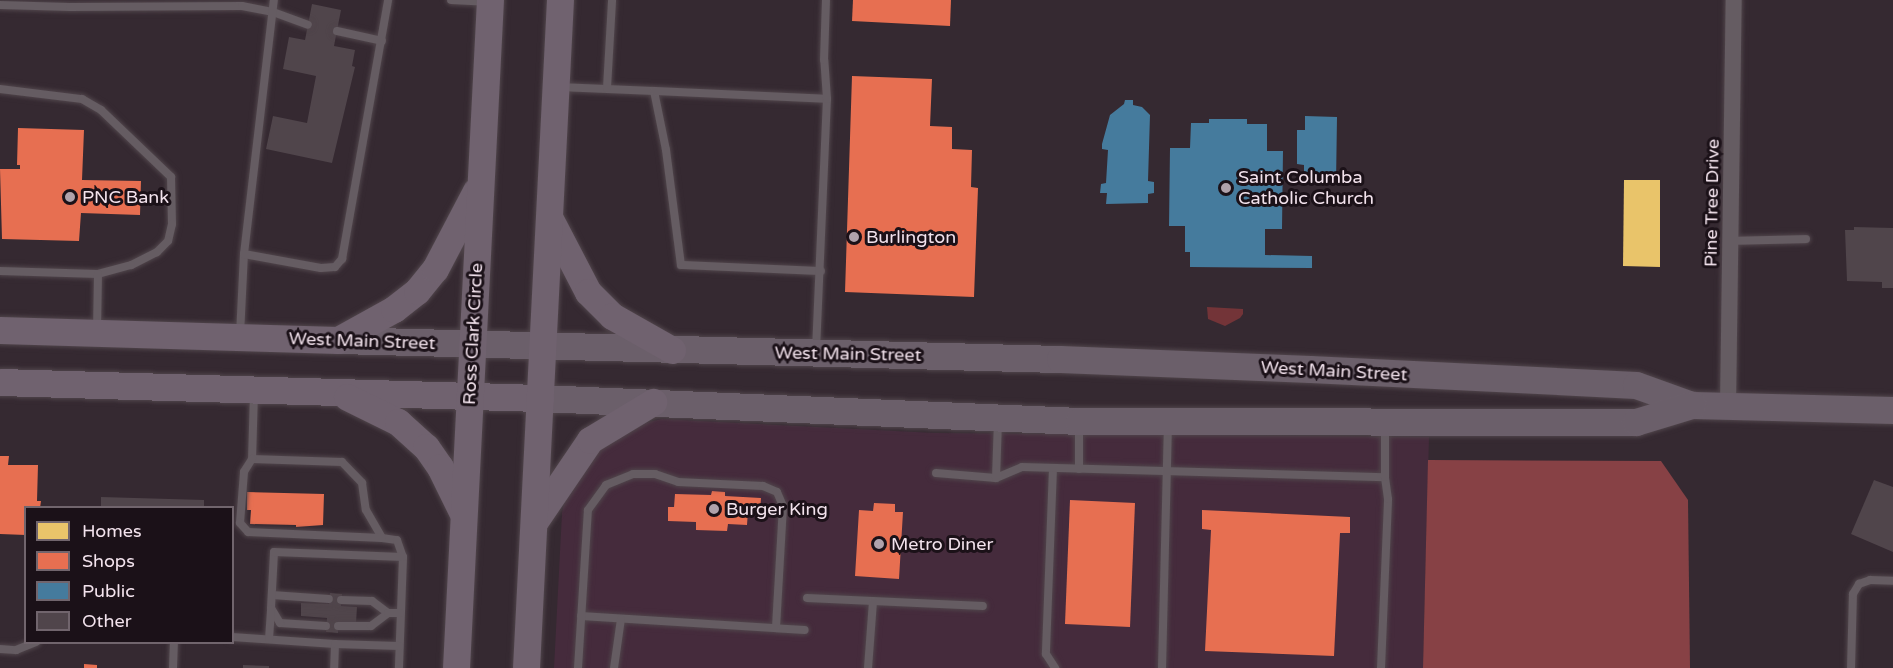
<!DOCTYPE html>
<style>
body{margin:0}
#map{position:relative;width:1893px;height:668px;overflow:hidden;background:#352931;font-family:"Varela Round",sans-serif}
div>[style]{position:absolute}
.built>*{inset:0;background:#452b3c}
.green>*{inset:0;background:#733438}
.forest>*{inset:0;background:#874145}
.homes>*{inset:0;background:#e9c46a}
.shops>*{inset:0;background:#e76f51}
.public>*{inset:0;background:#457b9d}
.building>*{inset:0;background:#50454b}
.roads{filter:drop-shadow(0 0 2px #50454b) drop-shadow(0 0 2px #50454b)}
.service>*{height:8px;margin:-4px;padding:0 4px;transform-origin:4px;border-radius:4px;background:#655c62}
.minor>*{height:16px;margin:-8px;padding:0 8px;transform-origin:8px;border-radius:8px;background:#655c62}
.primary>*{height:27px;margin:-13.5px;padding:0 13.5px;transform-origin:13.5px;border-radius:13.5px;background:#6b5f6a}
.trunk>*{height:27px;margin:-13.5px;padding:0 13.5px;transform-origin:13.5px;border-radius:13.5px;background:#70626f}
.dots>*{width:16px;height:16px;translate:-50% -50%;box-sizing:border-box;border:3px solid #1b1118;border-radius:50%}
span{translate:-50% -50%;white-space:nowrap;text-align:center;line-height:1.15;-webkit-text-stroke:6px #1b1118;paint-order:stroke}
.poi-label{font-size:18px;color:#f3e3ed}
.left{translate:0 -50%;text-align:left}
.street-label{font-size:18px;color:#f3e3ed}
.legend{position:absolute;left:24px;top:506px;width:210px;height:138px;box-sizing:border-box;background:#1b1118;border:2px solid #71656d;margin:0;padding:8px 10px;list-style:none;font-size:18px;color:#f3e3ed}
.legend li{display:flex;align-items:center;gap:12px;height:30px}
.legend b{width:30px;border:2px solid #71656d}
</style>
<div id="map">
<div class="built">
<i style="clip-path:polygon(662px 419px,935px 433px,1429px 437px,1423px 668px,554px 668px,562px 513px,565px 497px,584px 460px,634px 425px)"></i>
</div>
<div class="green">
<i style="clip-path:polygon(1207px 307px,1243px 309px,1243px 314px,1240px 318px,1225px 326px,1208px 319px)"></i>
</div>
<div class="forest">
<i style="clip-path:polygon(1428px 460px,1661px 461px,1688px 500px,1690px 668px,1423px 668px)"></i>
</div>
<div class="homes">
<i style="clip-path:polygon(1624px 180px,1660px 180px,1660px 267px,1623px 266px)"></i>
</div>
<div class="shops">
<i style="clip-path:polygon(853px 0,951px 0,950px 26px,852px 21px)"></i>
<i style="clip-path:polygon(852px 76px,932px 79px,930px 126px,952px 127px,952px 149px,972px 150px,971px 187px,978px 188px,974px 297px,845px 292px)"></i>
<i style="clip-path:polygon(18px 128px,84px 130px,82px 180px,141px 181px,140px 215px,81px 213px,79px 241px,2px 239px,0 169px,20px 169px,20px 165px,17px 165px)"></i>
<i style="clip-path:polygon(0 456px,9px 456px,8px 465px,38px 465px,37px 501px,41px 501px,40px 508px,26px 508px,26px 535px,0 534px)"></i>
<i style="clip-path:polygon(712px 491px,725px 492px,725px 496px,761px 498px,760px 512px,748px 511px,747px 525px,728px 524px,727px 531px,696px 530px,696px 522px,668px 521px,668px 507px,674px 507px,675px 494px,711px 495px)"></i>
<i style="clip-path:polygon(247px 492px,324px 494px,323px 525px,296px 527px,296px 525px,250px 524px,251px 510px,247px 510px)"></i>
<i style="clip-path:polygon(1070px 500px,1135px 503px,1130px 627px,1065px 624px)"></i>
<i style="clip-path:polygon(874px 503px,895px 504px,895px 512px,903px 512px,899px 579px,855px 576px,859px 510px,873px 511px)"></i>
<i style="clip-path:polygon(1202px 510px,1350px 517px,1350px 533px,1340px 533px,1334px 656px,1205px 651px,1211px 530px,1202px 529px)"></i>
<i style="clip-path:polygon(84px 664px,97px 665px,97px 668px,84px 668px)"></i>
</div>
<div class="public">
<i style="clip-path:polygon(1125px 100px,1133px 100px,1133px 105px,1142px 107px,1150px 115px,1148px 181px,1154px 182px,1154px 193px,1148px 194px,1148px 203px,1106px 204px,1107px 193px,1100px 193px,1101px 184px,1106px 183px,1108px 150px,1102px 149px,1102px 144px,1110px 115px,1124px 104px)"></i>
<i style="clip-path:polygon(1305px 116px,1337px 117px,1336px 184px,1304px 183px,1304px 165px,1297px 164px,1297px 130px,1305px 130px)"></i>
<i style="clip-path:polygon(1209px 119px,1247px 119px,1247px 124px,1267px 124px,1267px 151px,1283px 151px,1282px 229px,1265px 229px,1265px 255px,1312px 256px,1312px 268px,1190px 267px,1190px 252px,1185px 252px,1185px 226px,1169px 226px,1170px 148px,1190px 148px,1191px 123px,1209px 123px)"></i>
</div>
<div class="building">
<i style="clip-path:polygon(312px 4px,341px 10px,334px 46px,355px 50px,352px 66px,355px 67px,332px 163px,266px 149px,273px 116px,307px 123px,316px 76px,283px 69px,289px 37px,305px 40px)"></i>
<i style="clip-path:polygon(1854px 227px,1893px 228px,1893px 288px,1882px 288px,1882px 282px,1847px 281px,1845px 230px,1854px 230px)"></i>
<i style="clip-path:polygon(1874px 480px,1893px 487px,1893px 552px,1851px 534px)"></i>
<i style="clip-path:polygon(101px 497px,204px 500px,204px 508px,101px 508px)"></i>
<i style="clip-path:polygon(330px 593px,342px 594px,341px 606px,357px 607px,356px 623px,338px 622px,338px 633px,326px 632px,327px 618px,301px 616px,301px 603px,329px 604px)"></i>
<i style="clip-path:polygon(243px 665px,269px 666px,269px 668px,243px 668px)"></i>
</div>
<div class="roads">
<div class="service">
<i style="left:451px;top:0;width:35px;rotate:3deg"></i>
<i style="left:0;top:5px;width:70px;rotate:1.6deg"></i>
<i style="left:70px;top:7px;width:172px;rotate:-0.3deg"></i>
<i style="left:242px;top:6px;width:32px;rotate:11deg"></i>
<i style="left:273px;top:12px;width:37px;rotate:20deg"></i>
<i style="left:337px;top:31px;width:46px;rotate:12.5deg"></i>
<i style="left:559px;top:87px;width:95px;rotate:2.4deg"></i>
<i style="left:654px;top:91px;width:60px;rotate:78.5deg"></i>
<i style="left:666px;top:150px;width:116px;rotate:82.6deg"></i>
<i style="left:681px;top:265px;width:140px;rotate:2.5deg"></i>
<i style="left:607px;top:88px;width:88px;rotate:-86.7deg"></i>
<i style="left:0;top:89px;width:83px;rotate:7deg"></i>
<i style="left:82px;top:99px;width:22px;rotate:30deg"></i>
<i style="left:101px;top:110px;width:97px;rotate:43.7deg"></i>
<i style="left:171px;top:177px;width:47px;rotate:88.8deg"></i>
<i style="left:172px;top:224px;width:17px;rotate:103deg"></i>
<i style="left:168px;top:241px;width:16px;rotate:135deg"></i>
<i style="left:157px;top:252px;width:29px;rotate:153deg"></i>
<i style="left:131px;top:265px;width:34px;rotate:165deg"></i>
<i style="left:654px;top:91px;width:173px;rotate:2.6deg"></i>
<i style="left:1731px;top:241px;width:75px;rotate:-1.5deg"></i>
<i style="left:244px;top:254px;width:256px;rotate:-83.3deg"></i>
<i style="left:0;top:271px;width:98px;rotate:1.8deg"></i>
<i style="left:98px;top:274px;width:55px;rotate:91deg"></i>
<i style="left:240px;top:335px;width:81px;rotate:-87.2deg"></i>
<i style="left:244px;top:254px;width:78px;rotate:10.3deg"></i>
<i style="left:321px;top:268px;width:14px;rotate:-4deg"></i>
<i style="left:335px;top:267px;width:11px;rotate:-49deg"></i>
<i style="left:342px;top:259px;width:263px;rotate:-79.9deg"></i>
<i style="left:816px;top:350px;width:251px;rotate:-87.5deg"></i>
<i style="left:827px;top:99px;width:39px;rotate:-94deg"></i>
<i style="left:824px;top:60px;width:60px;rotate:-88.1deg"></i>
<i style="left:254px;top:393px;width:66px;rotate:91.7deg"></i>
<i style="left:252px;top:459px;width:90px;rotate:1.9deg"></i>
<i style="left:342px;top:462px;width:29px;rotate:46deg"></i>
<i style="left:362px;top:483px;width:27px;rotate:82deg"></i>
<i style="left:366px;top:510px;width:32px;rotate:60deg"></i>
<i style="left:382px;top:538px;width:15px;rotate:8deg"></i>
<i style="left:397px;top:540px;width:18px;rotate:71deg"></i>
<i style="left:403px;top:557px;width:111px;rotate:92.1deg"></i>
<i style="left:252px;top:459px;width:15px;rotate:122deg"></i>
<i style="left:244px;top:472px;width:51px;rotate:94.5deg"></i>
<i style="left:240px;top:523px;width:12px;rotate:48deg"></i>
<i style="left:248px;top:532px;width:134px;rotate:2.6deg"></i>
<i style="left:1053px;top:468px;width:186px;rotate:92.2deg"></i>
<i style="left:1046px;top:654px;width:17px;rotate:57deg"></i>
<i style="left:1079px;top:469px;width:44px;rotate:-90deg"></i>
<i style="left:936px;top:473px;width:60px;rotate:4.8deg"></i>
<i style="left:996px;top:478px;width:28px;rotate:-23deg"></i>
<i style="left:1022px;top:467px;width:363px;rotate:1.6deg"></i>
<i style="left:996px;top:478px;width:56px;rotate:-88deg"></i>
<i style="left:272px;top:595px;width:57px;rotate:4deg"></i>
<i style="left:807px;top:598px;width:176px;rotate:2.6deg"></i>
<i style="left:341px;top:600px;width:31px;rotate:2deg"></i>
<i style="left:372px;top:601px;width:20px;rotate:37deg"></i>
<i style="left:581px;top:616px;width:224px;rotate:3.6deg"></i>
<i style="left:326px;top:626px;width:46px;rotate:-176.3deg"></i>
<i style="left:280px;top:623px;width:17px;rotate:-121deg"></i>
<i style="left:271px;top:608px;width:56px;rotate:-86.9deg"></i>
<i style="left:274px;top:552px;width:129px;rotate:2.2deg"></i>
<i style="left:338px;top:626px;width:33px"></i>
<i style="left:371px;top:626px;width:21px;rotate:-37deg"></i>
<i style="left:388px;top:613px;width:12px"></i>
<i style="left:232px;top:637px;width:103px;rotate:3.9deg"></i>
<i style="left:335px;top:644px;width:24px;rotate:92deg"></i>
<i style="left:269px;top:639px;width:30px;rotate:-86deg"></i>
<i style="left:335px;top:644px;width:64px;rotate:1.8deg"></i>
<i style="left:0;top:649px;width:16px;rotate:4deg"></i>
<i style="left:16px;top:650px;width:22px;rotate:-22deg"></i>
<i style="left:173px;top:668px;width:26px;rotate:-88deg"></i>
<i style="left:578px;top:668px;width:158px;rotate:-86.4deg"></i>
<i style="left:588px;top:510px;width:31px;rotate:-54deg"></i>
<i style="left:606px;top:485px;width:29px;rotate:-22deg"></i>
<i style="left:633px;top:474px;width:22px"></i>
<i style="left:655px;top:474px;width:24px;rotate:19deg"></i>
<i style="left:678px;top:482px;width:85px;rotate:2.7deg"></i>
<i style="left:763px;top:486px;width:15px;rotate:23deg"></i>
<i style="left:777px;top:492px;width:15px;rotate:67deg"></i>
<i style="left:783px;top:506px;width:122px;rotate:93.3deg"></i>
<i style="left:614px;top:668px;width:49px;rotate:-81.9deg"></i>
<i style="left:868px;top:668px;width:67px;rotate:-85.7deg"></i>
<i style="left:1162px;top:668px;width:243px;rotate:-88.6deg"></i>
<i style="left:1381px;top:668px;width:169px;rotate:-87.6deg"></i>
<i style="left:1388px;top:499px;width:22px;rotate:-98deg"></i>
<i style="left:1385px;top:477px;width:51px;rotate:-90deg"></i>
<i style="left:1851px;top:668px;width:74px;rotate:-88.5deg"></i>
<i style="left:1853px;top:594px;width:12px;rotate:-59deg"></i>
<i style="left:1859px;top:584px;width:12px;rotate:-20deg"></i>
<i style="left:1870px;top:580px;width:23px;rotate:2deg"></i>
</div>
<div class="minor">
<i style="left:1728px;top:406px;width:406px;rotate:-89.2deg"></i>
</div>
<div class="primary">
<i style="left:338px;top:340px;width:722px;rotate:1.51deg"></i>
<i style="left:1060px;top:359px;width:250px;rotate:2.3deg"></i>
<i style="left:1310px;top:369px;width:326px;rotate:2.8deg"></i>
<i style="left:1636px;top:385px;width:59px;rotate:19.7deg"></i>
<i style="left:1692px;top:405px;width:201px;rotate:1.4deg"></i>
<i style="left:540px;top:398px;width:539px;rotate:2.44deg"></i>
<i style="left:1079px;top:421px;width:557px;rotate:0.1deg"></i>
<i style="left:1636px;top:422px;width:59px;rotate:-16.9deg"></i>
</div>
<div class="trunk">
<i style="left:550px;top:219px;width:82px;rotate:62.5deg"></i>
<i style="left:588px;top:292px;width:34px;rotate:45deg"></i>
<i style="left:612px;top:316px;width:69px;rotate:29.5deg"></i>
<i style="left:0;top:330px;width:338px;rotate:1.7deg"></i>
<i style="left:338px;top:340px;width:64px;rotate:-29deg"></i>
<i style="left:394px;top:309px;width:29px;rotate:-38deg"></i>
<i style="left:417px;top:291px;width:28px;rotate:-51deg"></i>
<i style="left:435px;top:269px;width:88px;rotate:-62.3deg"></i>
<i style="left:0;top:382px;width:540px;rotate:1.7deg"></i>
<i style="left:347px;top:397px;width:57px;rotate:26.1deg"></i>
<i style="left:398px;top:422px;width:38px;rotate:42deg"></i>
<i style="left:426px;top:447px;width:24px;rotate:55deg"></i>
<i style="left:440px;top:467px;width:50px;rotate:63.9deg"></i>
<i style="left:535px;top:521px;width:98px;rotate:-55.8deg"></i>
<i style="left:590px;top:440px;width:74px;rotate:-31.1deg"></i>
<i style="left:456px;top:668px;width:669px;rotate:-87.09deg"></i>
<i style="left:526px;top:668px;width:669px;rotate:-87.09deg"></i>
</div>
</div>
<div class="dots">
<i style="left:1226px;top:188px;background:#b0a2ab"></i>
<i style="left:70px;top:197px;background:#b0a2ab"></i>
<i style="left:854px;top:237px;background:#b0a2ab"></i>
<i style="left:714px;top:509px;background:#b0a2ab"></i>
<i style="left:879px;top:544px;background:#b0a2ab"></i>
</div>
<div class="poi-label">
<span class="left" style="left:1238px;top:188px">Saint Columba<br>Catholic Church</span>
<span class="left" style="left:82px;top:197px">PNC Bank</span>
<span class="left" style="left:866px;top:237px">Burlington</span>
<span class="left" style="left:726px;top:509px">Burger King</span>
<span class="left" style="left:891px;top:544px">Metro Diner</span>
</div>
<div class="street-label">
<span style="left:1712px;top:203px;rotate:-89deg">Pine Tree Drive</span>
<span style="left:473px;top:334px;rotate:-87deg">Ross Clark Circle</span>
<span style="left:362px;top:341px;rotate:2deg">West Main Street</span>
<span style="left:848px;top:354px;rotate:1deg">West Main Street</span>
<span style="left:1334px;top:371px;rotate:3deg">West Main Street</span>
</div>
<ul class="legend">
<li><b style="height:16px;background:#e9c46a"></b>Homes</li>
<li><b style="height:16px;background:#e76f51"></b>Shops</li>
<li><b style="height:16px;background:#457b9d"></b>Public</li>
<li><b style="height:16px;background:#50454b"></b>Other</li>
</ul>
</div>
